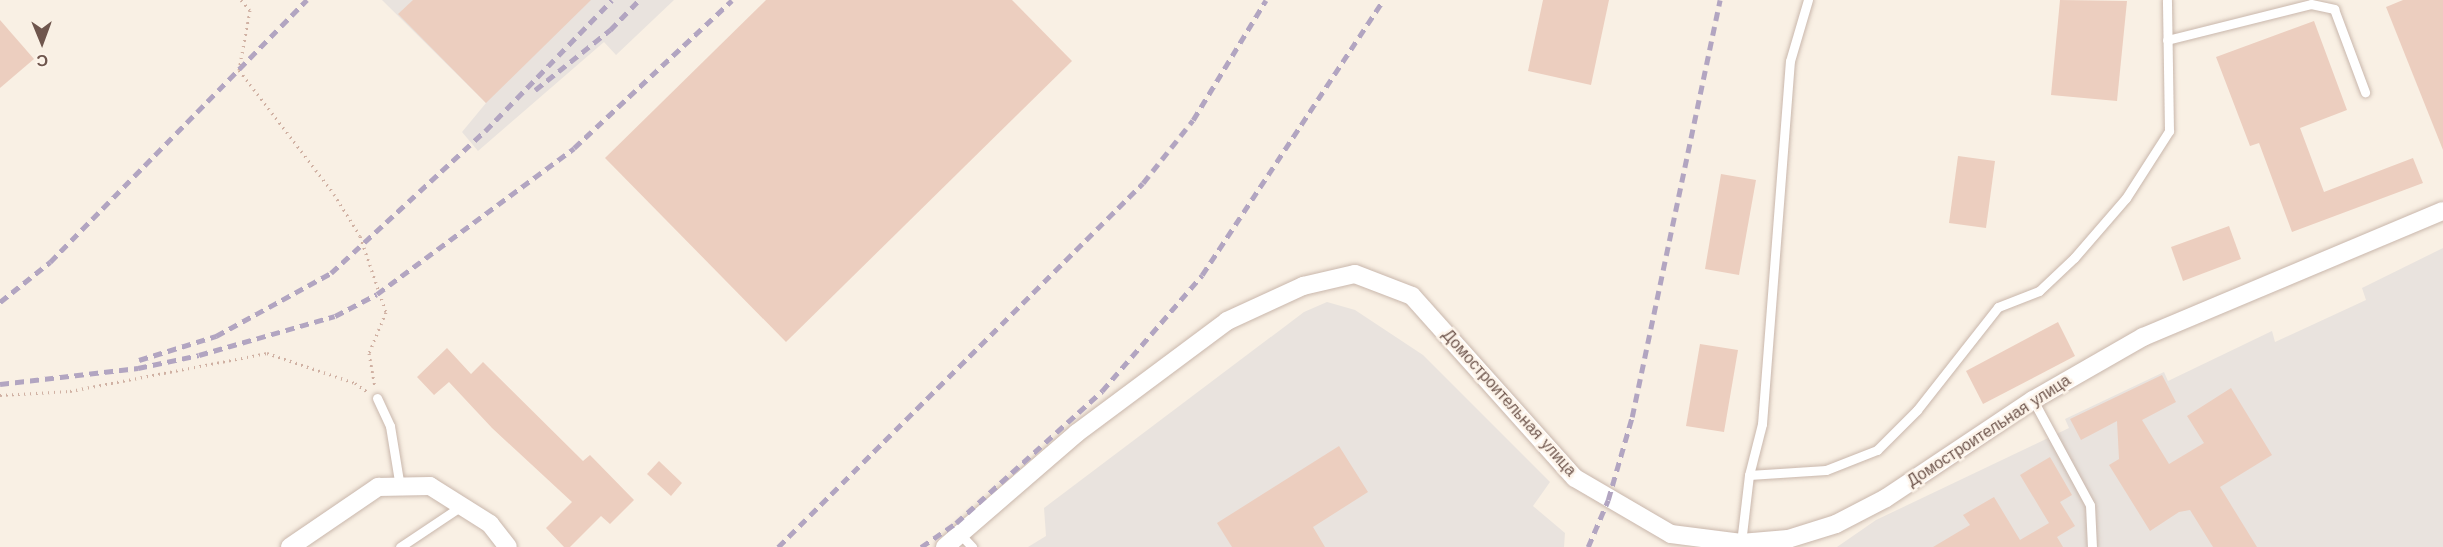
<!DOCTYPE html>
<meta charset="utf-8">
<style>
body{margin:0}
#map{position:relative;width:2443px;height:547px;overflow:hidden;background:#f9f0e4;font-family:"Work Sans",sans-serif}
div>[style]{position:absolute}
.industrial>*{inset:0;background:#e9e3de}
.building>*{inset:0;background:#eccebf}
.path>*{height:3px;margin-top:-1.5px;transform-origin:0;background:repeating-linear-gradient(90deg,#d0b1a3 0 1.5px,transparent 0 6px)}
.roads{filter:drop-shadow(0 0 2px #c9b7ac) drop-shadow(0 0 2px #c9b7ac)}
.lane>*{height:9px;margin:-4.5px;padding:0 4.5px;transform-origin:4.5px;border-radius:4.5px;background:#fff}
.street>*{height:18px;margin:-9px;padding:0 9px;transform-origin:9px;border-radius:9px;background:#fff}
.rail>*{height:4.5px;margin-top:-2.25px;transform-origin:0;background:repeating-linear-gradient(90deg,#b2a5c1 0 9px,transparent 0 15px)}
span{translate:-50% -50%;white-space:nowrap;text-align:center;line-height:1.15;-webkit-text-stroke:5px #fdf4ea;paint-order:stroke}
.street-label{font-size:16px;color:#6f564d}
.north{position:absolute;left:12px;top:12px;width:60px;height:60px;-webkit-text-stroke:4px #fdf4ea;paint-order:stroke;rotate:179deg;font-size:16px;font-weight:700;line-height:24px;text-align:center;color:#6f564d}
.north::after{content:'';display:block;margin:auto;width:21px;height:27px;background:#6f564d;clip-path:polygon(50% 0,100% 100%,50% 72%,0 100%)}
</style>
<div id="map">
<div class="industrial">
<i style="clip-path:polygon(382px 0,674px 0,616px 55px,604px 42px,478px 151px,462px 132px,486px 103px)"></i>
<i style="clip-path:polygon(2443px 248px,2443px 547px,1837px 547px,1876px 520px,2069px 428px,2065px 419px,2164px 372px,2168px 381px,2272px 331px,2275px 342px,2366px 300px,2362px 288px)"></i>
<i style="clip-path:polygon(1327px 302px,1355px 310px,1423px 355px,1550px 482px,1533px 506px,1565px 533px,1564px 547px,1028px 547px,1046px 536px,1044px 508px,1304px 312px)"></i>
</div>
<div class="building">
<i style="clip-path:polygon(413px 0,591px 0,486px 103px,398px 14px)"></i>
<i style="clip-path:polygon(766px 0,1012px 0,1072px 61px,786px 342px,605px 158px)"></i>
<i style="clip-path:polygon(1543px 0,1609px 0,1591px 85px,1528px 71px)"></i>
<i style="clip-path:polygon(2060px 0,2127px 1px,2117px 101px,2051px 95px)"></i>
<i style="clip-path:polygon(2403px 0,2443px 0,2443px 150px,2386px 7px)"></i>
<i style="clip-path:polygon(0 20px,34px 59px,0 88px)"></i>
<i style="clip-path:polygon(2314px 21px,2347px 110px,2300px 128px,2324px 192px,2413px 158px,2423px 183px,2292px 232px,2259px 143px,2250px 146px,2216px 57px)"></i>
<i style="clip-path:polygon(1958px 156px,1995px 161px,1986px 228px,1949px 223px)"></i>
<i style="clip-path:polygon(1721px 174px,1756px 180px,1739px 275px,1705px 269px)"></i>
<i style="clip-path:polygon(2229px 226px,2241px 259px,2183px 281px,2171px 247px)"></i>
<i style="clip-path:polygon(2058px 322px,2075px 356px,1983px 404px,1966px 371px)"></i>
<i style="clip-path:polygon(1700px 344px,1738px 350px,1724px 432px,1686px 426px)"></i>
<i style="clip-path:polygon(447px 348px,471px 374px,483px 362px,583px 461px,590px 455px,634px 500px,610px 524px,601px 516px,570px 547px,564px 547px,546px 528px,572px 502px,492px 428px,449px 382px,434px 395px,417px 377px)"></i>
<i style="clip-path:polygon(2162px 375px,2176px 402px,2142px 420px,2169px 464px,2204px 443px,2187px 416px,2231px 388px,2272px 455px,2220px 487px,2257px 547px,2213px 547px,2190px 510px,2179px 512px,2150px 531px,2109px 465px,2119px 459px,2117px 421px,2081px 440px,2070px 419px)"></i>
<i style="clip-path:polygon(1339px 446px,1368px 492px,1313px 527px,1325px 547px,1232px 547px,1217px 523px)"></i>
<i style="clip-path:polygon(2050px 457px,2072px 495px,2060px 502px,2075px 526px,2057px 537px,2063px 547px,1933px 547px,1970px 525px,1963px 515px,1994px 497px,2020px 540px,2049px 523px,2020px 475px)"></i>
<i style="clip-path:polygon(659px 461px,682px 483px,671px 496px,647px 474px)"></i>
</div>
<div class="path">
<i style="left:241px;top:0;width:13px;rotate:48deg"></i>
<i style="left:250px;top:10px;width:61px;rotate:100.4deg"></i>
<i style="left:239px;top:70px;width:156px;rotate:52.5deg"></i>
<i style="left:334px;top:194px;width:49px;rotate:58.2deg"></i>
<i style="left:360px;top:236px;width:80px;rotate:71.1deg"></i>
<i style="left:386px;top:312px;width:44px;rotate:112.5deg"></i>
<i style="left:369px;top:353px;width:35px;rotate:80deg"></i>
<i style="left:0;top:395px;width:70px;rotate:-3.3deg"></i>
<i style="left:70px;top:391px;width:201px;rotate:-10.9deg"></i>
<i style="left:267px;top:353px;width:93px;rotate:18.8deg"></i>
<i style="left:355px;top:383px;width:16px;rotate:35deg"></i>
</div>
<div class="roads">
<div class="lane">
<i style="left:2167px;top:40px;width:148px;rotate:-14deg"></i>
<i style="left:2311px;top:4px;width:24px;rotate:12deg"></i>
<i style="left:2334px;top:9px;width:89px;rotate:69.5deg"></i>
<i style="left:377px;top:398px;width:31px;rotate:65deg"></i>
<i style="left:390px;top:426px;width:62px;rotate:80.7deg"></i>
<i style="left:2033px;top:400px;width:119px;rotate:61.5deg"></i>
<i style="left:2090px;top:505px;width:42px;rotate:87.3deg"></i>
<i style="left:1749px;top:475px;width:77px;rotate:-3.7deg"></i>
<i style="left:1826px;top:470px;width:55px;rotate:-21.4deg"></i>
<i style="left:1877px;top:450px;width:57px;rotate:-45deg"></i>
<i style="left:1917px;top:410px;width:131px;rotate:-51.8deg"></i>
<i style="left:1998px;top:307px;width:44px;rotate:-21.3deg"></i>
<i style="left:2039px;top:291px;width:48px;rotate:-43.3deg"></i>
<i style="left:2074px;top:258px;width:79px;rotate:-49.1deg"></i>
<i style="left:2126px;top:198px;width:80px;rotate:-57.3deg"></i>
<i style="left:2169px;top:131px;width:131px;rotate:-90.9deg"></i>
<i style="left:960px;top:534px;width:18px;rotate:47deg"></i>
<i style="left:1741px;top:543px;width:68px;rotate:-83.3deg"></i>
<i style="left:1749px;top:475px;width:53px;rotate:-75.7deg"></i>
<i style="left:1762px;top:424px;width:364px;rotate:-85.6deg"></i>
<i style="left:1790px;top:61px;width:64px;rotate:-73.6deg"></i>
<i style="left:400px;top:547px;width:76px;rotate:-33.7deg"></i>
</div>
<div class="street">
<i style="left:290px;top:547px;width:107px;rotate:-34.3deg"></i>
<i style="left:378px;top:487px;width:52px;rotate:-1.1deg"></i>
<i style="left:430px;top:486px;width:71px;rotate:32.3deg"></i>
<i style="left:490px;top:524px;width:29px;rotate:52deg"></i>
<i style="left:945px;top:547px;width:174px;rotate:-40.8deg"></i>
<i style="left:1077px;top:433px;width:187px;rotate:-36.7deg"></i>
<i style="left:1227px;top:321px;width:84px;rotate:-24.7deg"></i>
<i style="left:1303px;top:286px;width:53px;rotate:-13deg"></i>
<i style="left:1355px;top:274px;width:61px;rotate:21.1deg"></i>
<i style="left:1412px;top:296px;width:244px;rotate:48.2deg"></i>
<i style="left:1575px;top:478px;width:111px;rotate:30.3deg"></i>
<i style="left:1671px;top:534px;width:71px;rotate:7.3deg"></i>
<i style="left:1741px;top:543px;width:47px;rotate:-4.9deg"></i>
<i style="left:1788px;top:539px;width:50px;rotate:-17.4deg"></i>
<i style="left:1836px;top:524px;width:56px;rotate:-27.5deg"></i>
<i style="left:1886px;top:498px;width:177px;rotate:-33.7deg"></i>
<i style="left:2033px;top:400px;width:127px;rotate:-29.8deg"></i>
<i style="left:2143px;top:337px;width:325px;rotate:-22.8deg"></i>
</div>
</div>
<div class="rail">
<i style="left:535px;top:90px;width:96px;rotate:-38.7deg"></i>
<i style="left:610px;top:30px;width:42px;rotate:-46deg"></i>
<i style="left:0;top:302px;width:64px;rotate:-38.7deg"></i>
<i style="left:50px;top:262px;width:367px;rotate:-45.6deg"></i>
<i style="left:139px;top:360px;width:81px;rotate:-17.3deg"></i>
<i style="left:216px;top:336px;width:131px;rotate:-28.7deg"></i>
<i style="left:331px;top:273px;width:209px;rotate:-42.7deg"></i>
<i style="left:485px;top:131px;width:182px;rotate:-45.9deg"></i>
<i style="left:0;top:384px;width:139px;rotate:-6.6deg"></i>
<i style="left:138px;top:368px;width:62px;rotate:-12deg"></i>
<i style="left:199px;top:355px;width:141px;rotate:-16deg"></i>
<i style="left:335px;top:316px;width:47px;rotate:-27.6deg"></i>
<i style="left:377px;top:294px;width:245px;rotate:-36.5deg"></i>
<i style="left:574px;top:148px;width:216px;rotate:-43.1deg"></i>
<i style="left:778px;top:547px;width:515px;rotate:-44.92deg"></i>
<i style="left:1143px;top:183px;width:80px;rotate:-51.6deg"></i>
<i style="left:1193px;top:120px;width:140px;rotate:-58.7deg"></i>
<i style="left:921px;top:547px;width:42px;rotate:-34.4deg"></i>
<i style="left:956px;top:523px;width:197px;rotate:-42.1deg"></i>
<i style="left:1102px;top:391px;width:153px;rotate:-49.2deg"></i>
<i style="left:1202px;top:275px;width:329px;rotate:-56.6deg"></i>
<i style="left:1588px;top:547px;width:51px;rotate:-66.9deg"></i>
<i style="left:1608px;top:500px;width:86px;rotate:-73.9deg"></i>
<i style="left:1632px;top:417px;width:426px;rotate:-78.1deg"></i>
</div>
<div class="street-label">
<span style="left:1509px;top:403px;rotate:48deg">Домостроительная улица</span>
<span style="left:1989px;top:431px;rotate:-33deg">Домостроительная улица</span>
</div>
<div class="north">С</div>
</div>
